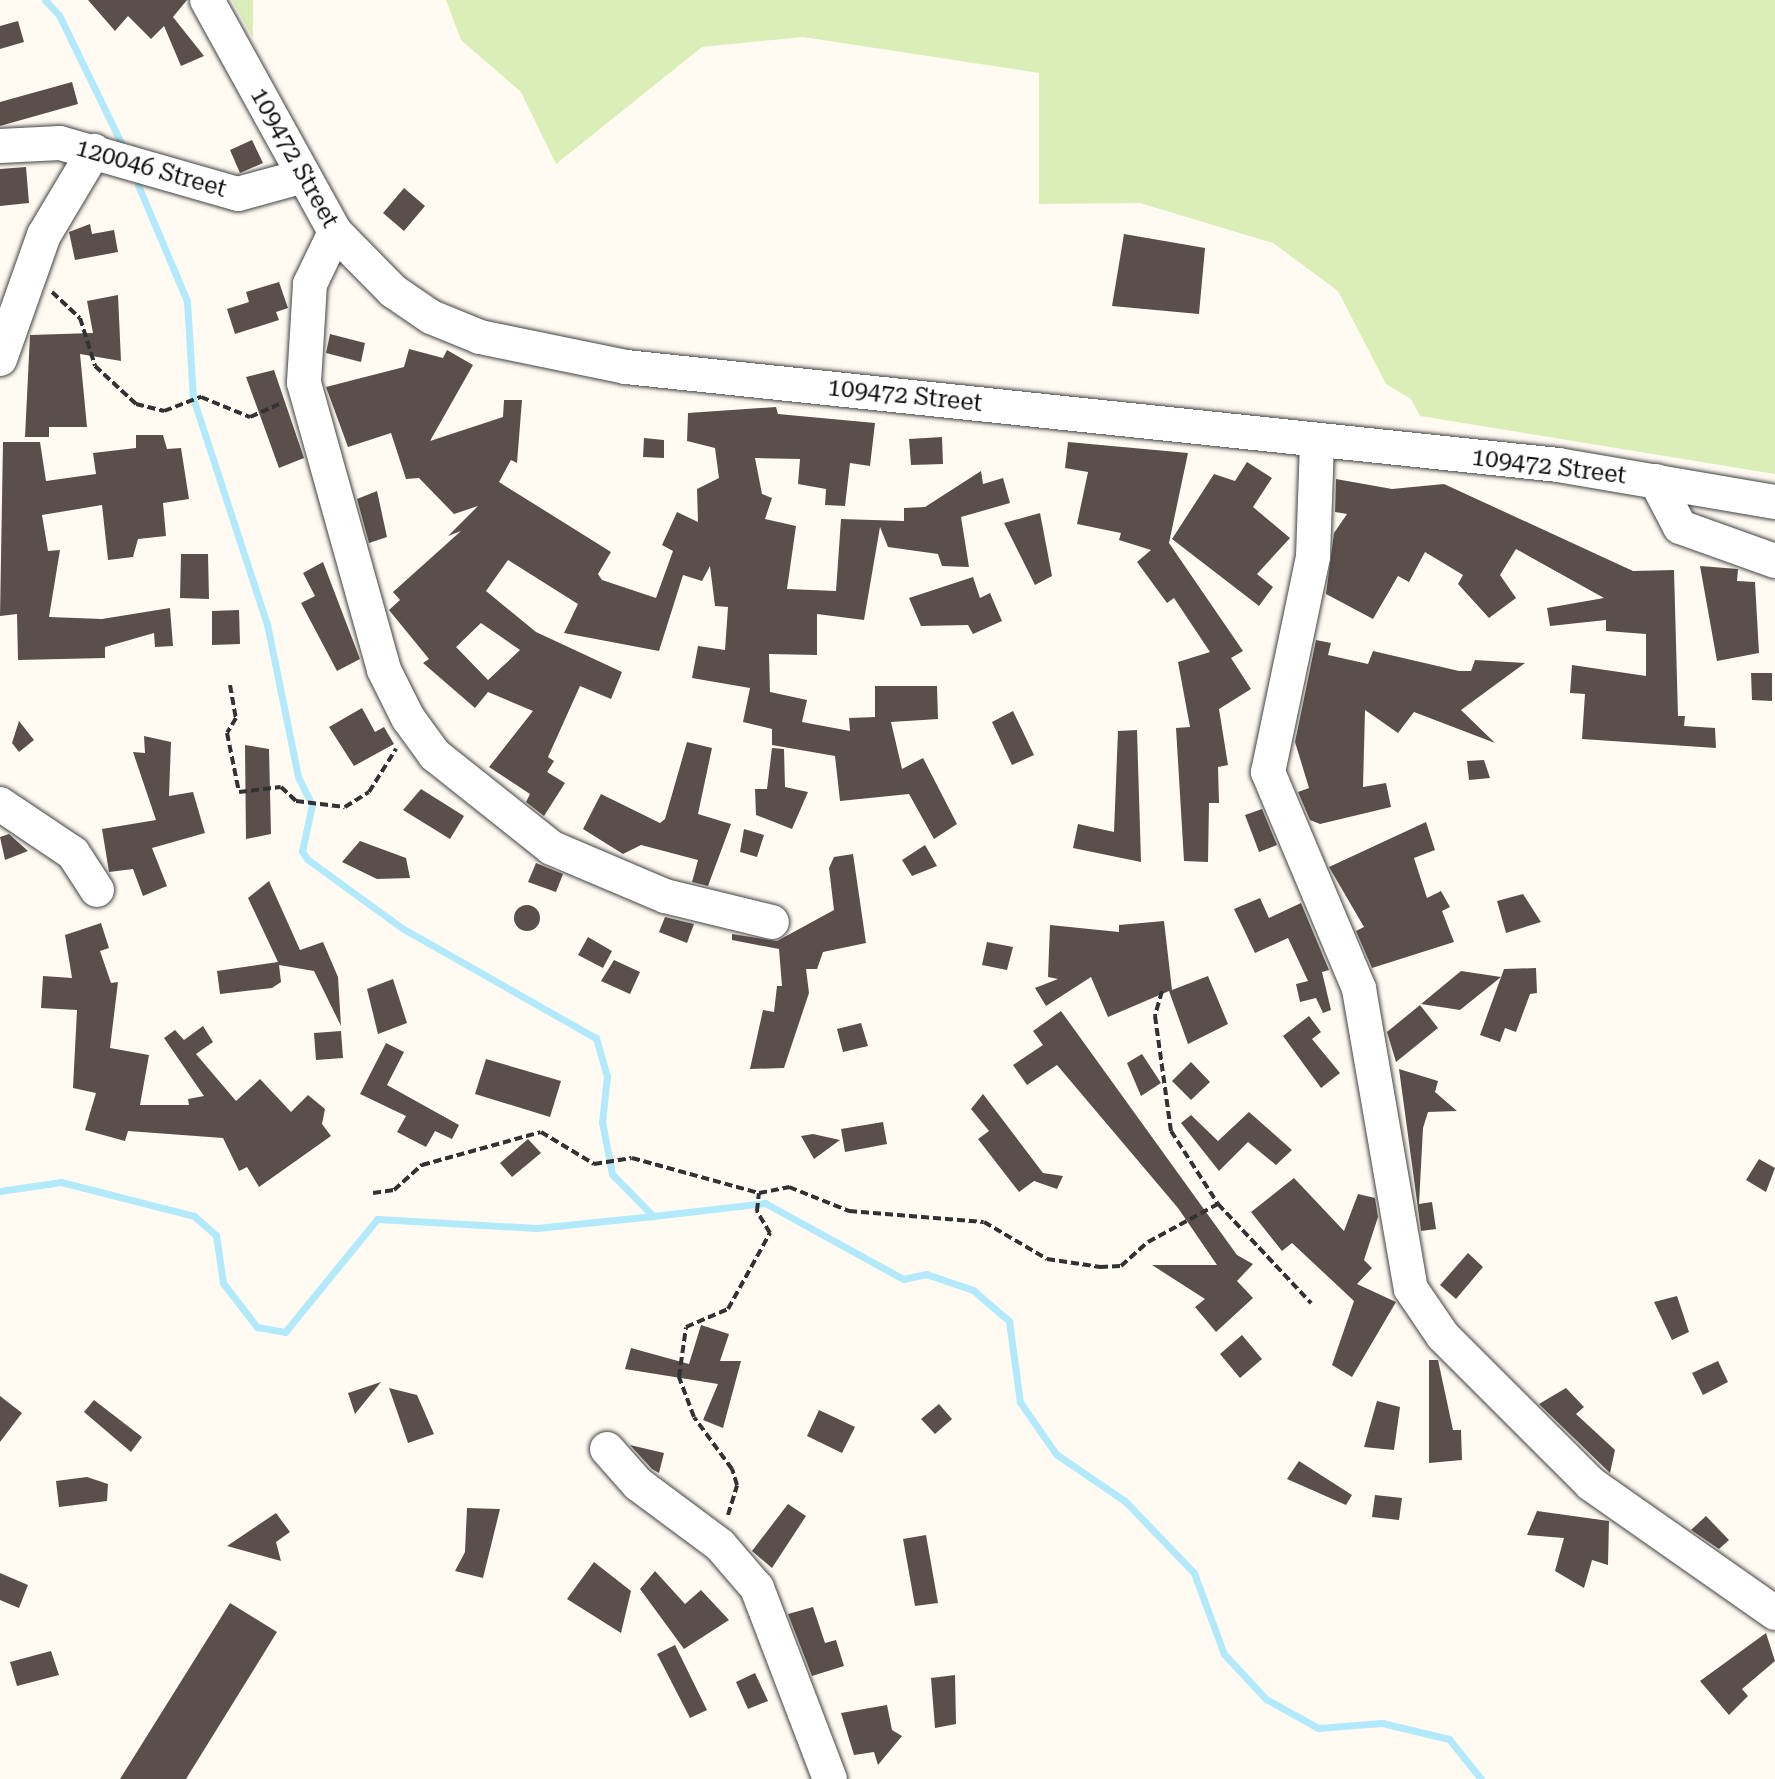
<!DOCTYPE html>
<style>
body{margin:0}
#map{position:relative;width:1775px;height:1779px;overflow:hidden;background:#fffbf3;font-family:"Roboto Serif",serif}
div>[style]{position:absolute}
.green>*{inset:0;background:#dbeeb8}
.stream>*{height:7px;margin:-3.5px;padding:0 3.5px;transform-origin:3.5px;border-radius:3.5px;background:#b3eafb}
.building>*{inset:0;background:#5a4f4b}
.round{border-radius:50%}
.path>*{height:4px;margin-top:-2px;transform-origin:0;background:repeating-linear-gradient(90deg,#323232 0 8px,transparent 0 12px)}
.roads{filter:drop-shadow(0 0 2px #434343) drop-shadow(0 0 2px #434343)}
.minor>*{height:34px;margin:-17px;padding:0 17px;transform-origin:17px;border-radius:17px;background:#fff}
span{translate:-50% -50%;white-space:nowrap;text-align:center;line-height:1.15;-webkit-text-stroke:8px #fff;paint-order:stroke}
.street-label{font-size:24px;color:#101010}
</style>
<div id="map">
<div class="green">
<i style="clip-path:polygon(232px 0,253px 0,253px 38px)"></i>
<i style="clip-path:polygon(446px 0,1775px 0,1775px 474px,1420px 416px,1411px 399px,1386px 384px,1338px 291px,1273px 243px,1140px 203px,1039px 204px,1039px 73px,803px 37px,702px 47px,556px 164px,521px 92px,461px 40px)"></i>
</div>
<div class="stream">
<i style="left:45px;top:0;width:21px;rotate:47deg"></i>
<i style="left:59px;top:15px;width:147px;rotate:64.1deg"></i>
<i style="left:138px;top:185px;width:126px;rotate:67.1deg"></i>
<i style="left:187px;top:301px;width:97px;rotate:86.5deg"></i>
<i style="left:193px;top:398px;width:238px;rotate:71.9deg"></i>
<i style="left:267px;top:624px;width:156px;rotate:78.5deg"></i>
<i style="left:298px;top:777px;width:31px;rotate:63deg"></i>
<i style="left:312px;top:805px;width:47px;rotate:102.3deg"></i>
<i style="left:302px;top:851px;width:9px;rotate:58deg"></i>
<i style="left:307px;top:859px;width:117px;rotate:36deg"></i>
<i style="left:402px;top:928px;width:223px;rotate:29.6deg"></i>
<i style="left:596px;top:1038px;width:40px;rotate:74deg"></i>
<i style="left:607px;top:1076px;width:46px;rotate:96.2deg"></i>
<i style="left:602px;top:1122px;width:53px;rotate:79.1deg"></i>
<i style="left:612px;top:1174px;width:59px;rotate:45.7deg"></i>
<i style="left:653px;top:1216px;width:113px;rotate:-6.6deg"></i>
<i style="left:765px;top:1203px;width:158px;rotate:28.8deg"></i>
<i style="left:903px;top:1279px;width:24px;rotate:-12deg"></i>
<i style="left:926px;top:1274px;width:50px;rotate:18.8deg"></i>
<i style="left:973px;top:1290px;width:48px;rotate:40.7deg"></i>
<i style="left:1009px;top:1321px;width:82px;rotate:82.3deg"></i>
<i style="left:1020px;top:1402px;width:63px;rotate:55.3deg"></i>
<i style="left:1056px;top:1454px;width:83px;rotate:34.3deg"></i>
<i style="left:1125px;top:1501px;width:100px;rotate:46.2deg"></i>
<i style="left:1194px;top:1573px;width:86px;rotate:69.7deg"></i>
<i style="left:1224px;top:1654px;width:62px;rotate:47deg"></i>
<i style="left:1266px;top:1699px;width:60px;rotate:29.1deg"></i>
<i style="left:1318px;top:1728px;width:64px;rotate:-4.5deg"></i>
<i style="left:1382px;top:1723px;width:69px;rotate:13.4deg"></i>
<i style="left:1449px;top:1739px;width:51px;rotate:51.3deg"></i>
<i style="left:0;top:1191px;width:62px;rotate:-8.4deg"></i>
<i style="left:61px;top:1182px;width:137px;rotate:14.3deg"></i>
<i style="left:194px;top:1216px;width:29px;rotate:41deg"></i>
<i style="left:216px;top:1235px;width:49px;rotate:81.7deg"></i>
<i style="left:223px;top:1283px;width:56px;rotate:52.3deg"></i>
<i style="left:257px;top:1327px;width:28px;rotate:10deg"></i>
<i style="left:285px;top:1332px;width:146px;rotate:-50.8deg"></i>
<i style="left:377px;top:1219px;width:160px;rotate:3.2deg"></i>
<i style="left:537px;top:1228px;width:117px;rotate:-5.9deg"></i>
</div>
<div class="building">
<i style="clip-path:polygon(88px 0,187px 0,173px 17px,204px 56px,181px 66px,164px 26px,151px 39px,128px 16px,115px 31px)"></i>
<i style="clip-path:polygon(18px 21px,24px 42px,0 49px,0 26px)"></i>
<i style="clip-path:polygon(72px 82px,78px 104px,0 126px,0 102px)"></i>
<i style="clip-path:polygon(252px 140px,263px 163px,240px 173px,230px 150px)"></i>
<i style="clip-path:polygon(26px 167px,29px 203px,0 206px,0 169px)"></i>
<i style="clip-path:polygon(404px 188px,425px 206px,404px 231px,383px 213px)"></i>
<i style="clip-path:polygon(90px 224px,92px 234px,114px 230px,118px 252px,75px 260px,69px 232px)"></i>
<i style="clip-path:polygon(1124px 234px,1205px 248px,1199px 314px,1112px 306px)"></i>
<i style="clip-path:polygon(279px 282px,288px 308px,276px 312px,279px 320px,235px 334px,227px 309px,249px 302px,246px 292px)"></i>
<i style="clip-path:polygon(118px 295px,121px 361px,80px 354px,87px 427px,49px 427px,49px 437px,25px 437px,30px 335px,93px 333px,87px 301px)"></i>
<i style="clip-path:polygon(330px 334px,365px 343px,361px 362px,326px 353px)"></i>
<i style="clip-path:polygon(evenodd,409px 349px,443px 358px,447px 350px,473px 365px,430px 441px,503px 417px,504px 400px,522px 400px,517px 463px,511px 460px,499px 482px,611px 552px,598px 574px,602px 580px,656px 598px,673px 551px,662px 545px,677px 512px,698px 522px,697px 489px,719px 478px,715px 448px,687px 441px,688px 413px,776px 407px,778px 414px,875px 423px,870px 466px,850px 463px,845px 506px,825px 505px,826px 489px,798px 484px,800px 459px,755px 458px,762px 494px,772px 498px,765px 519px,796px 526px,787px 589px,836px 591px,841px 519px,904px 521px,904px 508px,925px 507px,981px 471px,983px 484px,1003px 478px,1010px 503px,961px 517px,969px 567px,942px 566px,938px 554px,888px 547px,880px 527px,864px 620px,817px 614px,817px 655px,769px 654px,770px 692px,807px 700px,802px 722px,850px 731px,849px 718px,875px 717px,875px 686px,937px 686px,938px 719px,891px 722px,902px 769px,923px 758px,957px 824px,934px 839px,909px 794px,840px 801px,835px 756px,772px 745px,772px 729px,743px 722px,750px 688px,692px 678px,698px 646px,725px 650px,728px 607px,715px 606px,710px 566px,702px 581px,683px 575px,659px 651px,564px 633px,578px 604px,508px 560px,486px 591px,536px 632px,622px 672px,611px 699px,580px 686px,548px 757px,554px 761px,547px 772px,565px 783px,544px 816px,526px 802px,530px 794px,489px 767px,533px 711px,488px 692px,475px 708px,423px 663px,429px 659px,389px 610px,400px 600px,393px 592px,461px 531px,448px 536px,478px 506px,454px 514px,419px 478px,406px 479px,391px 433px,348px 447px,326px 387px,404px 367px,409px 349px,481px 623px,520px 650px,488px 680px,456px 647px,481px 623px)"></i>
<i style="clip-path:polygon(274px 370px,304px 458px,279px 468px,246px 377px)"></i>
<i style="clip-path:polygon(136px 435px,163px 435px,167px 449px,181px 448px,189px 499px,163px 503px,166px 536px,138px 539px,133px 557px,108px 560px,102px 505px,42px 515px,48px 551px,60px 550px,49px 617px,102px 619px,170px 608px,173px 646px,155px 647px,154px 633px,105px 647px,105px 658px,18px 660px,17px 614px,0 616px,3px 442px,40px 442px,46px 481px,96px 474px,93px 453px,136px 448px)"></i>
<i style="clip-path:polygon(942px 437px,943px 464px,911px 465px,909px 439px)"></i>
<i style="clip-path:polygon(644px 438px,664px 440px,664px 458px,643px 457px)"></i>
<i style="clip-path:polygon(1068px 442px,1188px 453px,1169px 543px,1243px 651px,1231px 658px,1251px 689px,1219px 709px,1228px 765px,1218px 767px,1219px 803px,1209px 803px,1208px 862px,1184px 861px,1176px 728px,1190px 727px,1178px 662px,1210px 652px,1174px 598px,1167px 603px,1137px 562px,1151px 550px,1119px 540px,1121px 533px,1077px 524px,1088px 472px,1065px 468px)"></i>
<i style="clip-path:polygon(1247px 462px,1272px 478px,1253px 507px,1290px 538px,1257px 574px,1273px 587px,1259px 606px,1172px 539px,1214px 474px,1235px 481px)"></i>
<i style="clip-path:polygon(1336px 479px,1392px 489px,1444px 484px,1633px 571px,1674px 570px,1678px 716px,1685px 716px,1684px 726px,1715px 728px,1716px 748px,1582px 739px,1585px 694px,1570px 693px,1572px 665px,1646px 676px,1646px 634px,1606px 631px,1606px 620px,1550px 626px,1547px 608px,1604px 598px,1516px 549px,1500px 575px,1516px 598px,1489px 618px,1458px 584px,1463px 575px,1425px 552px,1409px 582px,1398px 576px,1373px 619px,1326px 594px,1334px 533px,1347px 514px,1335px 512px)"></i>
<i style="clip-path:polygon(377px 491px,387px 537px,369px 543px,357px 499px)"></i>
<i style="clip-path:polygon(1040px 513px,1052px 576px,1035px 585px,1004px 523px)"></i>
<i style="clip-path:polygon(181px 554px,208px 554px,209px 599px,180px 598px)"></i>
<i style="clip-path:polygon(323px 562px,360px 659px,337px 671px,301px 603px,315px 596px,303px 573px)"></i>
<i style="clip-path:polygon(1700px 566px,1738px 569px,1737px 581px,1755px 582px,1759px 653px,1717px 661px)"></i>
<i style="clip-path:polygon(973px 577px,980px 598px,990px 593px,1002px 621px,973px 634px,968px 625px,921px 626px,909px 598px)"></i>
<i style="clip-path:polygon(239px 610px,240px 644px,212px 645px,212px 611px)"></i>
<i style="clip-path:polygon(1316px 640px,1331px 643px,1328px 655px,1368px 664px,1373px 651px,1459px 671px,1471px 671px,1475px 660px,1525px 663px,1461px 710px,1495px 743px,1414px 712px,1398px 733px,1365px 710px,1363px 787px,1386px 783px,1391px 807px,1320px 824px,1310px 820px,1298px 792px,1309px 788px,1295px 742px)"></i>
<i style="clip-path:polygon(1751px 673px,1772px 673px,1772px 701px,1752px 700px)"></i>
<i style="clip-path:polygon(362px 708px,375px 732px,384px 727px,394px 744px,354px 766px,329px 727px)"></i>
<i style="clip-path:polygon(1013px 711px,1034px 755px,1012px 765px,992px 722px)"></i>
<i style="clip-path:polygon(19px 721px,34px 740px,19px 752px,12px 743px)"></i>
<i style="clip-path:polygon(1137px 730px,1141px 862px,1073px 848px,1078px 824px,1114px 832px,1118px 731px)"></i>
<i style="clip-path:polygon(144px 736px,171px 742px,169px 796px,193px 792px,205px 833px,152px 848px,167px 886px,143px 896px,133px 869px,109px 872px,102px 829px,156px 820px,133px 752px,145px 753px)"></i>
<i style="clip-path:polygon(687px 742px,712px 748px,698px 814px,731px 824px,708px 886px,692px 882px,698px 860px,641px 845px,623px 854px,583px 829px,601px 794px,660px 823px,665px 819px)"></i>
<i style="clip-path:polygon(245px 745px,269px 749px,271px 834px,246px 839px)"></i>
<i style="clip-path:polygon(772px 748px,784px 749px,785px 787px,808px 792px,792px 829px,756px 815px,755px 789px,767px 789px)"></i>
<i style="clip-path:polygon(1484px 760px,1490px 778px,1469px 780px,1467px 761px)"></i>
<i style="clip-path:polygon(421px 789px,464px 816px,450px 839px,403px 810px)"></i>
<i style="clip-path:polygon(1262px 809px,1277px 845px,1259px 852px,1245px 815px)"></i>
<i style="clip-path:polygon(1426px 822px,1435px 850px,1414px 858px,1427px 898px,1441px 891px,1450px 907px,1442px 911px,1454px 942px,1372px 968px,1356px 931px,1364px 927px,1329px 867px)"></i>
<i style="clip-path:polygon(744px 829px,764px 835px,757px 857px,740px 852px)"></i>
<i style="clip-path:polygon(9px 834px,28px 851px,5px 860px,0 837px)"></i>
<i style="clip-path:polygon(360px 841px,406px 858px,410px 878px,377px 879px,342px 862px)"></i>
<i style="clip-path:polygon(925px 845px,937px 866px,912px 876px,902px 860px)"></i>
<i style="clip-path:polygon(853px 854px,866px 943px,823px 952px,817px 969px,806px 969px,809px 993px,784px 1068px,750px 1069px,763px 1010px,774px 1012px,777px 986px,782px 986px,779px 949px,732px 940px,732px 934px,777px 941px,834px 910px,829px 868px,834px 857px)"></i>
<i style="clip-path:polygon(536px 863px,563px 874px,556px 892px,528px 882px)"></i>
<i style="clip-path:polygon(269px 881px,300px 950px,323px 942px,338px 977px,341px 1026px,314px 971px,279px 965px,281px 982px,272px 988px,220px 994px,217px 971px,278px 962px,248px 898px)"></i>
<i style="clip-path:polygon(1523px 894px,1541px 922px,1506px 933px,1497px 901px)"></i>
<i style="clip-path:polygon(1260px 898px,1269px 918px,1301px 903px,1329px 970px,1322px 972px,1331px 1010px,1323px 1013px,1316px 998px,1300px 1002px,1296px 984px,1308px 981px,1288px 938px,1255px 953px,1234px 909px)"></i>
<i class="round" style="left:514px;top:905px;width:26px;height:26px"></i>
<i style="clip-path:polygon(665px 917px,694px 924px,687px 943px,659px 932px)"></i>
<i style="clip-path:polygon(1164px 921px,1172px 990px,1208px 976px,1228px 1024px,1188px 1044px,1169px 991px,1108px 1017px,1091px 977px,1046px 1006px,1035px 988px,1058px 979px,1048px 977px,1050px 925px,1119px 932px,1119px 925px)"></i>
<i style="clip-path:polygon(101px 923px,109px 948px,100px 951px,111px 983px,118px 982px,110px 1048px,149px 1055px,140px 1105px,189px 1105px,188px 1099px,204px 1096px,164px 1038px,175px 1030px,184px 1040px,203px 1026px,213px 1042px,196px 1054px,236px 1101px,260px 1079px,291px 1112px,308px 1095px,325px 1109px,322px 1124px,331px 1136px,259px 1187px,247px 1167px,239px 1171px,223px 1138px,128px 1131px,125px 1141px,85px 1130px,96px 1093px,73px 1088px,77px 1010px,41px 1008px,43px 976px,72px 978px,65px 935px)"></i>
<i style="clip-path:polygon(588px 937px,612px 951px,603px 968px,578px 955px)"></i>
<i style="clip-path:polygon(987px 942px,1013px 947px,1007px 970px,982px 965px)"></i>
<i style="clip-path:polygon(614px 960px,640px 972px,630px 994px,601px 981px)"></i>
<i style="clip-path:polygon(1536px 968px,1537px 993px,1530px 994px,1516px 1032px,1505px 1028px,1500px 1042px,1480px 1035px,1504px 969px)"></i>
<i style="clip-path:polygon(1461px 971px,1501px 977px,1460px 1010px,1421px 1004px)"></i>
<i style="clip-path:polygon(393px 979px,407px 1023px,378px 1034px,367px 989px)"></i>
<i style="clip-path:polygon(1420px 1005px,1438px 1028px,1396px 1062px,1387px 1032px)"></i>
<i style="clip-path:polygon(1061px 1011px,1237px 1255px,1253px 1264px,1237px 1281px,1253px 1298px,1216px 1332px,1195px 1307px,1205px 1299px,1152px 1265px,1217px 1265px,1178px 1208px,1057px 1065px,1027px 1085px,1013px 1065px,1043px 1045px,1033px 1031px)"></i>
<i style="clip-path:polygon(1309px 1016px,1321px 1032px,1312px 1039px,1340px 1073px,1321px 1088px,1283px 1036px)"></i>
<i style="clip-path:polygon(861px 1023px,868px 1046px,843px 1052px,837px 1029px)"></i>
<i style="clip-path:polygon(341px 1031px,343px 1058px,316px 1060px,314px 1033px)"></i>
<i style="clip-path:polygon(386px 1043px,404px 1052px,387px 1085px,459px 1125px,452px 1139px,435px 1131px,426px 1147px,397px 1132px,406px 1116px,360px 1094px)"></i>
<i style="clip-path:polygon(1142px 1054px,1161px 1083px,1141px 1096px,1127px 1063px)"></i>
<i style="clip-path:polygon(486px 1059px,561px 1081px,550px 1117px,475px 1094px)"></i>
<i style="clip-path:polygon(1191px 1062px,1210px 1082px,1191px 1100px,1172px 1081px)"></i>
<i style="clip-path:polygon(1399px 1069px,1438px 1081px,1435px 1092px,1457px 1111px,1428px 1112px,1423px 1128px,1419px 1204px,1432px 1202px,1436px 1229px,1421px 1231px)"></i>
<i style="clip-path:polygon(983px 1094px,1043px 1173px,1063px 1176px,1057px 1189px,1034px 1181px,1019px 1192px,978px 1139px,989px 1131px,971px 1109px)"></i>
<i style="clip-path:polygon(1249px 1112px,1292px 1150px,1276px 1165px,1248px 1142px,1219px 1171px,1181px 1123px,1191px 1115px,1218px 1141px)"></i>
<i style="clip-path:polygon(883px 1122px,887px 1144px,845px 1152px,841px 1129px)"></i>
<i style="clip-path:polygon(813px 1134px,840px 1140px,814px 1159px,801px 1136px)"></i>
<i style="clip-path:polygon(528px 1139px,541px 1153px,512px 1177px,500px 1163px)"></i>
<i style="clip-path:polygon(1759px 1159px,1775px 1168px,1766px 1192px,1746px 1180px)"></i>
<i style="clip-path:polygon(1294px 1178px,1344px 1231px,1358px 1194px,1375px 1198px,1378px 1217px,1364px 1260px,1372px 1268px,1357px 1284px,1396px 1302px,1352px 1377px,1332px 1365px,1354px 1301px,1292px 1243px,1282px 1251px,1251px 1212px)"></i>
<i style="clip-path:polygon(1468px 1253px,1483px 1267px,1456px 1299px,1440px 1285px)"></i>
<i style="clip-path:polygon(1677px 1296px,1689px 1332px,1672px 1340px,1654px 1302px)"></i>
<i style="clip-path:polygon(701px 1325px,729px 1334px,720px 1361px,741px 1361px,723px 1428px,703px 1420px,718px 1384px,625px 1369px,631px 1348px,689px 1364px)"></i>
<i style="clip-path:polygon(1242px 1335px,1262px 1359px,1240px 1378px,1220px 1354px)"></i>
<i style="clip-path:polygon(1429px 1360px,1438px 1360px,1453px 1430px,1461px 1430px,1462px 1460px,1429px 1463px)"></i>
<i style="clip-path:polygon(1718px 1361px,1728px 1382px,1703px 1395px,1692px 1373px)"></i>
<i style="clip-path:polygon(381px 1382px,355px 1414px,348px 1393px)"></i>
<i style="clip-path:polygon(389px 1388px,417px 1395px,434px 1434px,408px 1443px)"></i>
<i style="clip-path:polygon(1566px 1388px,1584px 1407px,1576px 1414px,1615px 1450px,1610px 1473px,1539px 1404px)"></i>
<i style="clip-path:polygon(0 1396px,22px 1413px,0 1442px)"></i>
<i style="clip-path:polygon(94px 1400px,142px 1437px,131px 1452px,84px 1412px)"></i>
<i style="clip-path:polygon(1377px 1401px,1400px 1407px,1394px 1450px,1364px 1447px)"></i>
<i style="clip-path:polygon(939px 1404px,952px 1419px,935px 1434px,921px 1419px)"></i>
<i style="clip-path:polygon(819px 1410px,855px 1427px,842px 1453px,807px 1436px)"></i>
<i style="clip-path:polygon(630px 1445px,664px 1453px,659px 1473px,652px 1469px)"></i>
<i style="clip-path:polygon(1299px 1461px,1352px 1495px,1346px 1505px,1287px 1479px)"></i>
<i style="clip-path:polygon(87px 1477px,108px 1484px,107px 1501px,59px 1507px,56px 1481px)"></i>
<i style="clip-path:polygon(1375px 1495px,1402px 1498px,1399px 1520px,1372px 1517px)"></i>
<i style="clip-path:polygon(788px 1504px,806px 1516px,772px 1568px,752px 1551px)"></i>
<i style="clip-path:polygon(467px 1508px,500px 1509px,483px 1578px,455px 1571px,465px 1552px)"></i>
<i style="clip-path:polygon(1537px 1511px,1609px 1521px,1608px 1565px,1592px 1560px,1584px 1588px,1555px 1571px,1564px 1538px,1527px 1535px)"></i>
<i style="clip-path:polygon(276px 1513px,290px 1532px,276px 1542px,281px 1561px,227px 1546px)"></i>
<i style="clip-path:polygon(1706px 1516px,1729px 1540px,1719px 1549px,1691px 1530px)"></i>
<i style="clip-path:polygon(926px 1535px,938px 1603px,915px 1606px,903px 1539px)"></i>
<i style="clip-path:polygon(594px 1562px,631px 1591px,621px 1633px,567px 1599px)"></i>
<i style="clip-path:polygon(655px 1571px,685px 1604px,701px 1590px,729px 1620px,684px 1649px,640px 1589px)"></i>
<i style="clip-path:polygon(0 1573px,28px 1585px,19px 1608px,0 1600px)"></i>
<i style="clip-path:polygon(230px 1603px,277px 1632px,186px 1779px,120px 1779px)"></i>
<i style="clip-path:polygon(813px 1607px,825px 1643px,836px 1640px,844px 1666px,812px 1676px,788px 1614px)"></i>
<i style="clip-path:polygon(1766px 1633px,1775px 1661px,1742px 1689px,1748px 1696px,1729px 1715px,1700px 1681px)"></i>
<i style="clip-path:polygon(675px 1645px,707px 1710px,690px 1718px,657px 1654px)"></i>
<i style="clip-path:polygon(51px 1651px,59px 1675px,17px 1686px,10px 1662px)"></i>
<i style="clip-path:polygon(755px 1673px,768px 1701px,748px 1709px,736px 1682px)"></i>
<i style="clip-path:polygon(955px 1675px,956px 1724px,935px 1728px,931px 1678px)"></i>
<i style="clip-path:polygon(887px 1705px,892px 1730px,902px 1736px,878px 1765px,874px 1752px,854px 1755px,841px 1713px)"></i>
</div>
<div class="path">
<i style="left:52px;top:292px;width:38px;rotate:43deg"></i>
<i style="left:80px;top:318px;width:50px;rotate:72.6deg"></i>
<i style="left:95px;top:366px;width:56px;rotate:42.8deg"></i>
<i style="left:136px;top:404px;width:29px;rotate:14deg"></i>
<i style="left:164px;top:411px;width:40px;rotate:-21deg"></i>
<i style="left:201px;top:397px;width:53px;rotate:22.2deg"></i>
<i style="left:250px;top:417px;width:32px;rotate:-24deg"></i>
<i style="left:230px;top:685px;width:34px;rotate:80deg"></i>
<i style="left:236px;top:718px;width:17px;rotate:121deg"></i>
<i style="left:227px;top:733px;width:60px;rotate:78.5deg"></i>
<i style="left:239px;top:792px;width:42px;rotate:-6.8deg"></i>
<i style="left:281px;top:787px;width:21px;rotate:43deg"></i>
<i style="left:296px;top:801px;width:49px;rotate:7deg"></i>
<i style="left:345px;top:807px;width:28px;rotate:-32deg"></i>
<i style="left:369px;top:792px;width:51px;rotate:-57.9deg"></i>
<i style="left:1162px;top:991px;width:26px;rotate:106deg"></i>
<i style="left:1155px;top:1016px;width:116px;rotate:82.1deg"></i>
<i style="left:1171px;top:1131px;width:87px;rotate:57.2deg"></i>
<i style="left:1218px;top:1204px;width:136px;rotate:46.8deg"></i>
<i style="left:373px;top:1193px;width:21px;rotate:-8deg"></i>
<i style="left:394px;top:1190px;width:38px;rotate:-42deg"></i>
<i style="left:422px;top:1165px;width:123px;rotate:-15.5deg"></i>
<i style="left:541px;top:1132px;width:62px;rotate:31.1deg"></i>
<i style="left:594px;top:1164px;width:38px;rotate:-9deg"></i>
<i style="left:632px;top:1158px;width:132px;rotate:15.4deg"></i>
<i style="left:759px;top:1193px;width:31px;rotate:-11deg"></i>
<i style="left:789px;top:1187px;width:65px;rotate:21.8deg"></i>
<i style="left:849px;top:1211px;width:135px;rotate:4.7deg"></i>
<i style="left:984px;top:1222px;width:73px;rotate:30.4deg"></i>
<i style="left:1047px;top:1259px;width:54px;rotate:8.6deg"></i>
<i style="left:1100px;top:1267px;width:21px;rotate:-3deg"></i>
<i style="left:1121px;top:1266px;width:36px;rotate:-42deg"></i>
<i style="left:1148px;top:1242px;width:80px;rotate:-28.5deg"></i>
<i style="left:728px;top:1515px;width:31px;rotate:-73deg"></i>
<i style="left:737px;top:1485px;width:17px;rotate:-107deg"></i>
<i style="left:732px;top:1469px;width:64px;rotate:-126.2deg"></i>
<i style="left:694px;top:1417px;width:43px;rotate:-110.6deg"></i>
<i style="left:679px;top:1377px;width:50px;rotate:-82deg"></i>
<i style="left:686px;top:1327px;width:46px;rotate:-23.2deg"></i>
<i style="left:728px;top:1309px;width:87px;rotate:-61.1deg"></i>
<i style="left:770px;top:1233px;width:26px;rotate:-121deg"></i>
<i style="left:757px;top:1211px;width:18px;rotate:-84deg"></i>
</div>
<div class="roads">
<div class="minor">
<i style="left:207px;top:0;width:265px;rotate:61.1deg"></i>
<i style="left:335px;top:232px;width:83px;rotate:45.5deg"></i>
<i style="left:393px;top:291px;width:46px;rotate:34.4deg"></i>
<i style="left:431px;top:317px;width:53px;rotate:22.2deg"></i>
<i style="left:480px;top:337px;width:149px;rotate:11.6deg"></i>
<i style="left:626px;top:367px;width:937px;rotate:6deg"></i>
<i style="left:1558px;top:465px;width:220px;rotate:9.7deg"></i>
<i style="left:0;top:146px;width:60px;rotate:-2.9deg"></i>
<i style="left:60px;top:143px;width:185px;rotate:16deg"></i>
<i style="left:238px;top:194px;width:64px;rotate:-15.3deg"></i>
<i style="left:335px;top:232px;width:58px;rotate:115.7deg"></i>
<i style="left:310px;top:284px;width:99px;rotate:93.5deg"></i>
<i style="left:304px;top:383px;width:298px;rotate:74.4deg"></i>
<i style="left:384px;top:670px;width:54px;rotate:63.4deg"></i>
<i style="left:408px;top:718px;width:46px;rotate:53.9deg"></i>
<i style="left:435px;top:755px;width:149px;rotate:38.5deg"></i>
<i style="left:552px;top:848px;width:123px;rotate:23deg"></i>
<i style="left:665px;top:896px;width:110px;rotate:13.7deg"></i>
<i style="left:0;top:359px;width:132px;rotate:-70.5deg"></i>
<i style="left:44px;top:235px;width:98px;rotate:-59.2deg"></i>
<i style="left:1317px;top:442px;width:115px;rotate:92deg"></i>
<i style="left:1313px;top:557px;width:220px;rotate:101.8deg"></i>
<i style="left:1268px;top:772px;width:235px;rotate:67.2deg"></i>
<i style="left:1359px;top:989px;width:304px;rotate:80.2deg"></i>
<i style="left:1411px;top:1289px;width:57px;rotate:55.8deg"></i>
<i style="left:1443px;top:1336px;width:209px;rotate:45deg"></i>
<i style="left:1591px;top:1484px;width:225px;rotate:35deg"></i>
<i style="left:1656px;top:481px;width:52px;rotate:62.4deg"></i>
<i style="left:1680px;top:527px;width:101px;rotate:19.7deg"></i>
<i style="left:0;top:804px;width:88px;rotate:33.9deg"></i>
<i style="left:73px;top:853px;width:44px;rotate:57deg"></i>
<i style="left:607px;top:1449px;width:47px;rotate:48.5deg"></i>
<i style="left:638px;top:1484px;width:102px;rotate:36.6deg"></i>
<i style="left:720px;top:1545px;width:57px;rotate:49.3deg"></i>
<i style="left:757px;top:1588px;width:204px;rotate:69.1deg"></i>
</div>
</div>
<div class="street-label">
<span style="left:294px;top:158px;rotate:61deg">109472 Street</span>
<span style="left:151px;top:169px;rotate:16deg">120046 Street</span>
<span style="left:905px;top:396px;rotate:6deg">109472 Street</span>
<span style="left:1549px;top:467px;rotate:7deg">109472 Street</span>
</div>
</div>
